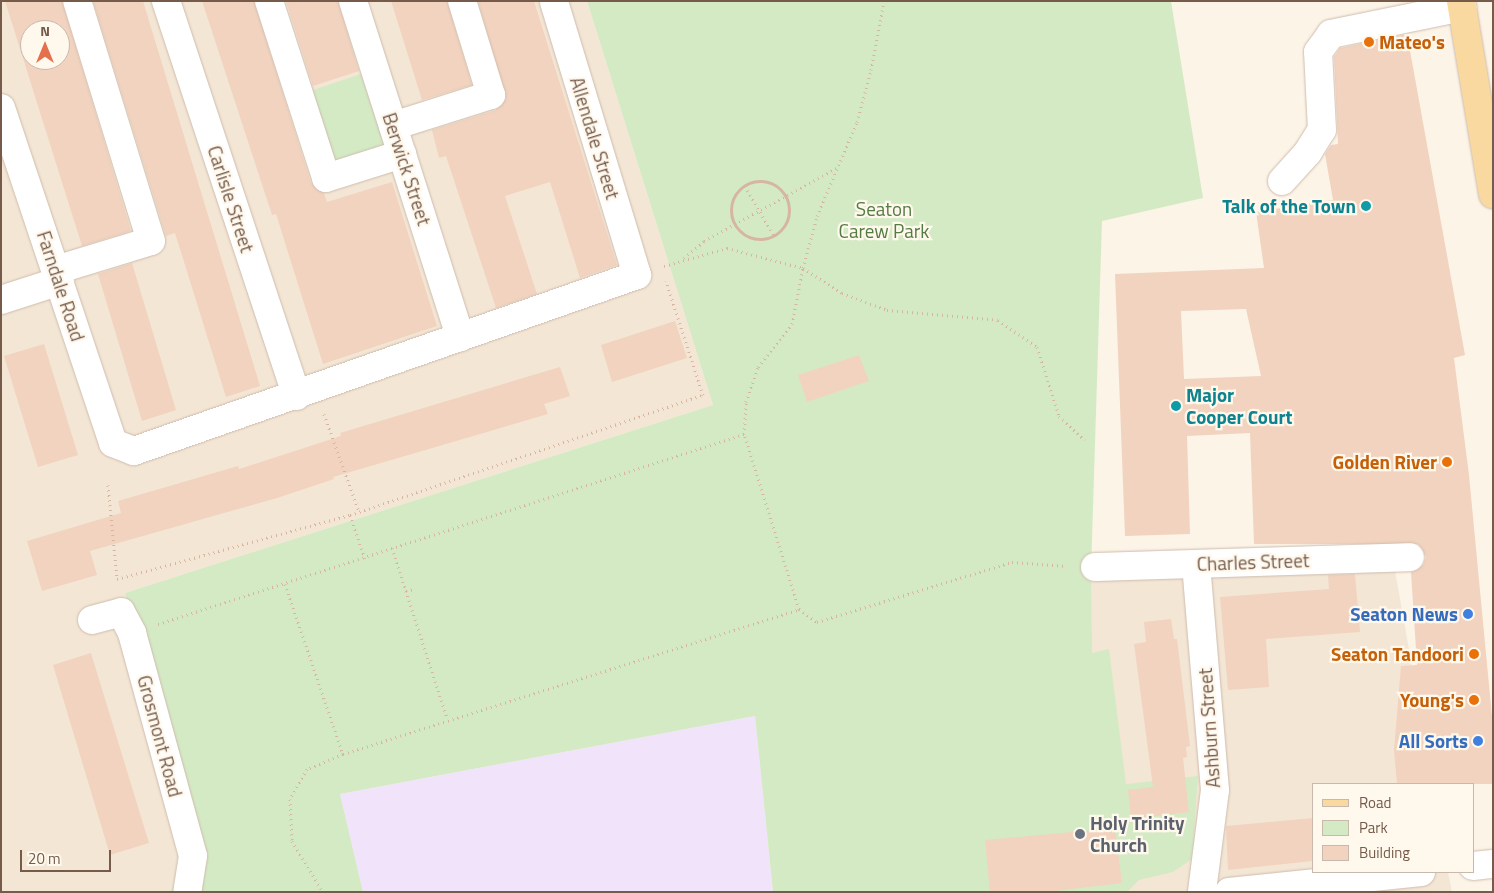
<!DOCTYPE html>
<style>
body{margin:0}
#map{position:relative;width:1494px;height:893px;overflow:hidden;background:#fcf4e7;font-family:"Titillium Web",sans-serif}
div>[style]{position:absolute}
.residential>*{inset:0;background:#f4e6d5}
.education>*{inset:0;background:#f1e3f9}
.green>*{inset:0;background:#d4eac5}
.building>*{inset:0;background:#f1d3bf}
.path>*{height:3px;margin-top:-1.5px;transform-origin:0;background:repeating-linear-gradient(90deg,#d6b6a1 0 1px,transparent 0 5px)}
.path>.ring{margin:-1.5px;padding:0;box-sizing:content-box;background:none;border:3px solid #d6b6a1;border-radius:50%}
.roads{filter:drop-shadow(0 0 1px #cebcad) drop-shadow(0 0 1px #cebcad)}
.minor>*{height:28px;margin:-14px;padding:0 14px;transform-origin:14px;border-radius:14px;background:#fff}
.major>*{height:28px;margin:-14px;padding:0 14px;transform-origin:14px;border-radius:14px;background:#f9d9a0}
.dots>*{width:14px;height:14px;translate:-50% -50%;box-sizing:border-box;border:2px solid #fff8ed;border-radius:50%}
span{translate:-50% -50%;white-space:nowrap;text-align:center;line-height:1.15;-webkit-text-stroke:4.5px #fff8ed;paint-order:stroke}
.food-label{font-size:19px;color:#c56008;font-weight:700}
.left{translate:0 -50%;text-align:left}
.right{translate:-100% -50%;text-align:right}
.street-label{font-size:19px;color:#765b4b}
.culture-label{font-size:19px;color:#0d838f;font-weight:700}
.park-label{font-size:19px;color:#547b43}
.shop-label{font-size:19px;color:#366cbe;font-weight:700}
.worship-label{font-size:19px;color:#5b616d;font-weight:700}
.frame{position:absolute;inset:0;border:2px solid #765b4b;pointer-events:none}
.legend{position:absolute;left:1312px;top:783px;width:162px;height:90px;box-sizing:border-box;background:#fff8ed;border:1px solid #c8b9ac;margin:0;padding:6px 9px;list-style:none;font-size:15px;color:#765b4b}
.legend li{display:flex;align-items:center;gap:10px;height:25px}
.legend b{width:25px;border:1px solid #c8b9ac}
.north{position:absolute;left:20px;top:20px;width:50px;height:50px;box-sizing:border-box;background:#fff8ed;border:1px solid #c8b9ac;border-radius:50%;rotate:0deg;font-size:14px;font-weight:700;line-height:20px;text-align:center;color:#765b4b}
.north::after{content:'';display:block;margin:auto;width:18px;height:22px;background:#e4704e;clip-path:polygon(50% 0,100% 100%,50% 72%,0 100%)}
.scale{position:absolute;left:20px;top:850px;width:91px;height:22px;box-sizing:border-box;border:2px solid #765b4b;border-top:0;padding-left:6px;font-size:15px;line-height:18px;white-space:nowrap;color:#765b4b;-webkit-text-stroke:4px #fff8ed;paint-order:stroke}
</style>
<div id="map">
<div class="residential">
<i style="clip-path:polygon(evenodd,1px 1px,587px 1px,713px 405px,125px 593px,191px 838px,171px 892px,1px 892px,1px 1px,30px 30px,60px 30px,60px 60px,30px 60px,30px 30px)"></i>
<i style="clip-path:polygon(1394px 565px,1433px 784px,1313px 784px,1313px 872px,1448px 872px,1452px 892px,773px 892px,1091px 572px)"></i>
</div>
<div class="education">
<i style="clip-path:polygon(755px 716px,773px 892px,363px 892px,340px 794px)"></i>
</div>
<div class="green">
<i style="clip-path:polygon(587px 1px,1171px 1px,1203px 198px,1102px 221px,1091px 572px,1092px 653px,1109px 649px,1126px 784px,1198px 776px,1192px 859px,1173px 872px,1139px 880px,1127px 892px,773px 892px,755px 716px,340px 794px,363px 892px,171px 892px,191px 838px,125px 593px,713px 405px)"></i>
<i style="clip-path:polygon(361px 74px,387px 152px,332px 169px,307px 92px)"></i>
</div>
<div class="building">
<i style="clip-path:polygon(evenodd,5px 1px,62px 1px,131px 231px,82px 246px,5px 1px,30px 30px,60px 30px,60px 60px,30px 60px,30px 30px)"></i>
<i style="clip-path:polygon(93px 1px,143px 1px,260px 386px,226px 397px,175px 233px,166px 236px)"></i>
<i style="clip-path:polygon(202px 1px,254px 1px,311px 183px,324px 193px,327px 202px,392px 182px,437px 326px,323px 364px,276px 214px,272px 215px)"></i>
<i style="clip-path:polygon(286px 1px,338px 1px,359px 71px,313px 86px)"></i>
<i style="clip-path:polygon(391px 1px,447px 1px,472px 85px,422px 100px)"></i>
<i style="clip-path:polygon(478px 1px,534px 1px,617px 265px,580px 278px,550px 182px,505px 196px,537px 294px,496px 308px,446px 156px,439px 158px,432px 130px,496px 110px,506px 99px)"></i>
<i style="clip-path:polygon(evenodd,1407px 34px,1465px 355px,1454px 358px,1469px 475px,1493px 727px,1493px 784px,1397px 784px,1394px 750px,1401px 666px,1417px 665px,1411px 572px,1423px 565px,1426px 557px,1418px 544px,1254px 544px,1250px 433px,1187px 436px,1190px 534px,1125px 536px,1115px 274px,1264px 268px,1256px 212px,1333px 200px,1325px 154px,1331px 145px,1338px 144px,1334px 57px,1340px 48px,1407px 34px,1246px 309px,1261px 376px,1184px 379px,1181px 311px,1246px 309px)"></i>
<i style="clip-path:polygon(132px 263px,176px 410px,142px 421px,98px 274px)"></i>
<i style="clip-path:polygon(675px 321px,687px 358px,612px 382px,601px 345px)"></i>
<i style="clip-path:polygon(44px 344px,78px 455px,38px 467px,4px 356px)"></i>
<i style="clip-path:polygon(859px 355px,869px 381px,807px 402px,798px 375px)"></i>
<i style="clip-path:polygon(560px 367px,570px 396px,544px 404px,548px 414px,333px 477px,334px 479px,277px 498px,90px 551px,97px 575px,42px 591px,27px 541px,121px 513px,118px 501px,238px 466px,239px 469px,341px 436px,340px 433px)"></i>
<i style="clip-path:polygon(1355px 574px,1360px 632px,1266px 639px,1269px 687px,1228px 690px,1220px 597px,1329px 589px,1328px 575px)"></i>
<i style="clip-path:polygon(1171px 619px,1174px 639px,1177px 639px,1190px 746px,1186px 747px,1187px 757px,1183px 758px,1189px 812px,1131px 819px,1128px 790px,1153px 787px,1134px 644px,1146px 642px,1144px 622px)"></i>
<i style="clip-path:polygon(91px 653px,149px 843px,110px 855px,53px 665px)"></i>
<i style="clip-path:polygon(1313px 818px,1313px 861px,1228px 870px,1226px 826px)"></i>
<i style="clip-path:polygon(1115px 828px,1122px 883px,1047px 892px,990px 892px,985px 840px)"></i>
</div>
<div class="path">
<i class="ring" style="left:731px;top:181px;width:55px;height:55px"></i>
<i style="left:745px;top:186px;width:58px;rotate:59.9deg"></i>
<i style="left:684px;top:258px;width:26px;rotate:-40deg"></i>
<i style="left:704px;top:241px;width:152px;rotate:-28.8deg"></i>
<i style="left:664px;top:266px;width:66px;rotate:-15.9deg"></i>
<i style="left:727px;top:248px;width:79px;rotate:14.7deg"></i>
<i style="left:803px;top:268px;width:46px;rotate:32.7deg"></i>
<i style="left:842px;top:293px;width:48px;rotate:20.7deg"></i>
<i style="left:887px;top:310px;width:111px;rotate:5.1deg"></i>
<i style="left:998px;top:320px;width:47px;rotate:34.7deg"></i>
<i style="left:1037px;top:347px;width:72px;rotate:72.3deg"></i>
<i style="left:1059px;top:416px;width:35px;rotate:43deg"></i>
<i style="left:324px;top:414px;width:104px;rotate:70.3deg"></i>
<i style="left:108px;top:485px;width:94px;rotate:84.5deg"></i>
<i style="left:350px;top:515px;width:46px;rotate:71.2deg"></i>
<i style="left:392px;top:548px;width:179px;rotate:72.1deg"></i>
<i style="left:117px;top:579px;width:242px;rotate:-15.4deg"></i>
<i style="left:350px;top:515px;width:373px;rotate:-18.8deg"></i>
<i style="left:703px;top:395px;width:120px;rotate:-108deg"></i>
<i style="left:285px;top:584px;width:180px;rotate:71.2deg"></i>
<i style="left:343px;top:754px;width:39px;rotate:157deg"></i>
<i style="left:307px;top:769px;width:34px;rotate:120deg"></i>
<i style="left:290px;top:799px;width:42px;rotate:87.3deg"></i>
<i style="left:292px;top:841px;width:60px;rotate:58.7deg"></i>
<i style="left:406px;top:591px;width:8px;rotate:-14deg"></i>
<i style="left:799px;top:609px;width:22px;rotate:36deg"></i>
<i style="left:817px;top:622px;width:204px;rotate:-17.1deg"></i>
<i style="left:1012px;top:562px;width:55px;rotate:4.2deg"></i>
<i style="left:158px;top:624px;width:616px;rotate:-17.96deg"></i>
<i style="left:744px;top:434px;width:32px;rotate:-86deg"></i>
<i style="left:746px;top:402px;width:37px;rotate:-71deg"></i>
<i style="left:758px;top:367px;width:55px;rotate:-51.7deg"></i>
<i style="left:792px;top:324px;width:57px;rotate:-78.9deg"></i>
<i style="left:803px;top:268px;width:54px;rotate:-74.9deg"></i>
<i style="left:817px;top:216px;width:102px;rotate:-66.9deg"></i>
<i style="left:857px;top:122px;width:54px;rotate:-74.9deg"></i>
<i style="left:871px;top:70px;width:70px;rotate:-79.3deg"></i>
<i style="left:343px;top:754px;width:478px;rotate:-17.6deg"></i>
<i style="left:799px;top:609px;width:183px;rotate:-107.4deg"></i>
</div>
<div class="roads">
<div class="minor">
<i style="left:166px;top:1px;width:416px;rotate:71.7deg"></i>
<i style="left:269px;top:1px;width:186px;rotate:72.1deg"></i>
<i style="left:326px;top:178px;width:80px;rotate:-17.5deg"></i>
<i style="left:353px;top:1px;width:353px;rotate:72.3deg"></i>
<i style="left:1px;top:108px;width:353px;rotate:71.5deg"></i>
<i style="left:113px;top:443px;width:22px;rotate:21deg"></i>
<i style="left:134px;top:451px;width:533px;rotate:-19.28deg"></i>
<i style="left:637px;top:275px;width:286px;rotate:-106.9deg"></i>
<i style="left:393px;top:126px;width:103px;rotate:-17.6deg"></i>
<i style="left:491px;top:95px;width:98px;rotate:-107.1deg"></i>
<i style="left:1282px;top:181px;width:39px;rotate:-48deg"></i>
<i style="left:1308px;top:152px;width:26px;rotate:-58deg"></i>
<i style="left:1322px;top:130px;width:78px;rotate:-92.9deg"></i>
<i style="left:1318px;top:52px;width:22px;rotate:-54deg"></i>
<i style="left:1331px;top:34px;width:134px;rotate:-11.6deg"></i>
<i style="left:56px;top:270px;width:99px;rotate:-17deg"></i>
<i style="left:151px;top:241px;width:251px;rotate:-107.1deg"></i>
<i style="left:1px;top:300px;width:62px;rotate:-17.9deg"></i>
<i style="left:1196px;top:564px;width:227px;rotate:85.2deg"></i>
<i style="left:1215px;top:790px;width:103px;rotate:97.3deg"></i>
<i style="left:1095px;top:567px;width:315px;rotate:-1.8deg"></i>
<i style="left:92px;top:620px;width:30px;rotate:-15deg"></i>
<i style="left:121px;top:612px;width:24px;rotate:62deg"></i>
<i style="left:132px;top:633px;width:231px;rotate:74.7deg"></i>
<i style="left:193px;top:856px;width:36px;rotate:99deg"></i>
<i style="left:1473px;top:866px;width:20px;rotate:-6deg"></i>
<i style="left:1229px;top:892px;width:193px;rotate:-5.9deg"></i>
</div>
<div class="major">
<i style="left:1461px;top:1px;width:196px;rotate:80.6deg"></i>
</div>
</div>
<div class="dots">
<i style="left:1369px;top:42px;background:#e8710a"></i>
<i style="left:1366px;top:206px;background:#0f9aa8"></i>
<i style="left:1176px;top:406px;background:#0f9aa8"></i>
<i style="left:1447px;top:462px;background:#e8710a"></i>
<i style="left:1468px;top:614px;background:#3f7fe0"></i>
<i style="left:1474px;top:654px;background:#e8710a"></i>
<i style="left:1474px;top:700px;background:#e8710a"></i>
<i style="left:1478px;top:741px;background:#3f7fe0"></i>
<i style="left:1080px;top:834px;background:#6b7280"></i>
</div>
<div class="food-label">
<span class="left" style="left:1379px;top:42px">Mateo's</span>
<span class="right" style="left:1437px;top:462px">Golden River</span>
<span class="right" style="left:1464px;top:654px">Seaton Tandoori</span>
<span class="right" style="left:1464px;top:700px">Young's</span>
</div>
<div class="street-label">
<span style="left:595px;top:138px;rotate:73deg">Allendale Street</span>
<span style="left:407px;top:169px;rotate:72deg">Berwick Street</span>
<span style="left:231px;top:199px;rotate:72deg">Carlisle Street</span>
<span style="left:61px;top:286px;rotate:72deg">Farndale Road</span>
<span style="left:1253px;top:562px;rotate:-2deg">Charles Street</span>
<span style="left:1209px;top:728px;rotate:-94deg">Ashburn Street</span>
<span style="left:160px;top:736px;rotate:75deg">Grosmont Road</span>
</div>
<div class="culture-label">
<span class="right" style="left:1356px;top:206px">Talk of the Town</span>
<span class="left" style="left:1186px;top:406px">Major<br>Cooper Court</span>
</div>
<div class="park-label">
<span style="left:884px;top:220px">Seaton<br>Carew Park</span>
</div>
<div class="shop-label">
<span class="right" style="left:1458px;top:614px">Seaton News</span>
<span class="right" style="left:1468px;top:741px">All Sorts</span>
</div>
<div class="worship-label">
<span class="left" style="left:1090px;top:834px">Holy Trinity<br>Church</span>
</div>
<div class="frame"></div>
<ul class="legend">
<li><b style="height:6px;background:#f9d9a0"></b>Road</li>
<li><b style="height:14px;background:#d4eac5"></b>Park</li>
<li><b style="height:14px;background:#f1d3bf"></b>Building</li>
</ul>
<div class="north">N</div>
<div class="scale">20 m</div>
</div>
